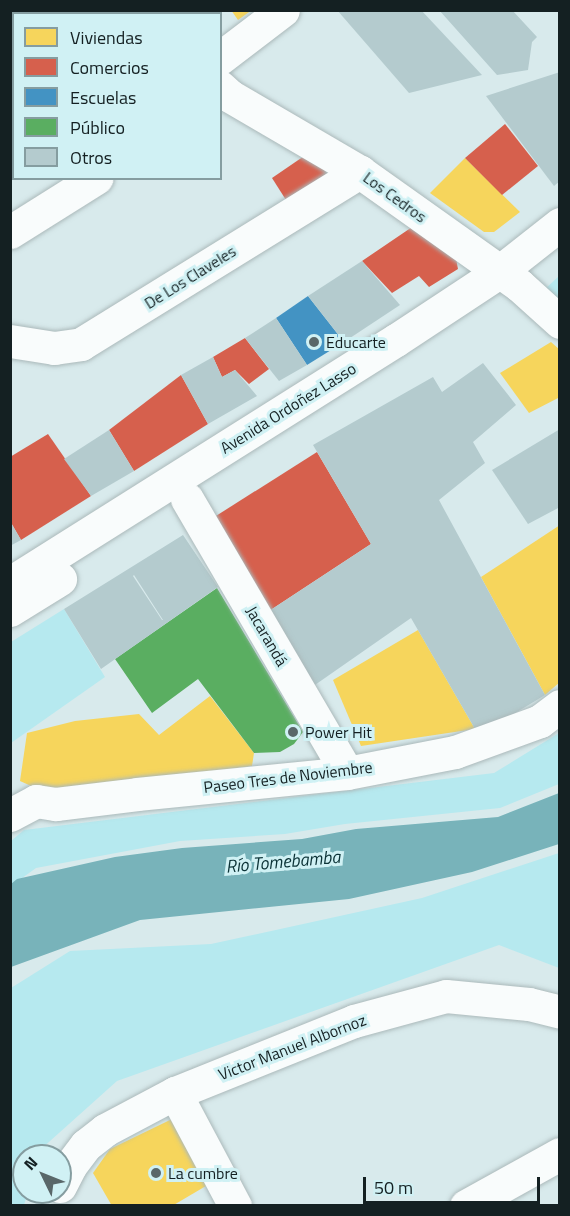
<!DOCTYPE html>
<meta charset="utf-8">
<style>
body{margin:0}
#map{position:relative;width:570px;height:1216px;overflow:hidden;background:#d8eaec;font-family:"Titillium Web",sans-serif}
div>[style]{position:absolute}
.green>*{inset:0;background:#b6e9ef}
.water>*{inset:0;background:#78b3ba}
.homes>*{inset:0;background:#f6d55c}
.shops>*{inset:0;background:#d6604d}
.schools>*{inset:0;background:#4393c3}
.public>*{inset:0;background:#5aae61}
.building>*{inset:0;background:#b4cbce}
.roads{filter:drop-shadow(0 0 2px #abb9ba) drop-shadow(0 0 2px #abb9ba)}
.minor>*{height:33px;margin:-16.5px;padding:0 16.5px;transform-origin:16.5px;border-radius:16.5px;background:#f9fcfc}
.major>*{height:33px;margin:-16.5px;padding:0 16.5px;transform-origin:16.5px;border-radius:16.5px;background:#f9fcfc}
.dots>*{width:16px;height:16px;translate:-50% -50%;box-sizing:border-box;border:3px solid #d0f1f4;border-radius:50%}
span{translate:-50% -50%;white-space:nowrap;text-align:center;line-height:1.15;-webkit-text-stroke:6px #d0f1f4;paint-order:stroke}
.street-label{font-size:16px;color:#142022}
.poi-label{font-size:16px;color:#142022}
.left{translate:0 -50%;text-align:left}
.water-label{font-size:18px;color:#0c3337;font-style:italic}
.frame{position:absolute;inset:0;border:12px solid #142022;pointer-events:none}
.legend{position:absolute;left:12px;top:12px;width:210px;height:168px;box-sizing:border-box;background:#d0f1f4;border:2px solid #859da0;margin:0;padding:8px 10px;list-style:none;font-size:18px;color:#142022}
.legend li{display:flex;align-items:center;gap:12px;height:30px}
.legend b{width:30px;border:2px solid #859da0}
.north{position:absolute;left:12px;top:1144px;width:60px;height:60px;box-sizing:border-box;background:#d0f1f4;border:2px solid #859da0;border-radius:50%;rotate:313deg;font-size:16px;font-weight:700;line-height:24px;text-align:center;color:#142022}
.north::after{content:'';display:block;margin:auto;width:21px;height:27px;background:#596769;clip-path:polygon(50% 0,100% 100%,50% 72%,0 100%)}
.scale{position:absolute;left:363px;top:1177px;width:177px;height:27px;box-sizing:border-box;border:3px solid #142022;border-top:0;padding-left:8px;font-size:18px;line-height:21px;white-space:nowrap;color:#142022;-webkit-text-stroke:4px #d0f1f4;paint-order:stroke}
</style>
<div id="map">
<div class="green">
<i style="clip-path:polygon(559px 276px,559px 306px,545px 289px)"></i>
<i style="clip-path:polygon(64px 609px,105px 677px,11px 743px,11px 642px)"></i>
<i style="clip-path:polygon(559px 733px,559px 784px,500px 808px,345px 824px,285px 834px,180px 841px,36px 868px,11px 886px,11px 841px,24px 830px,494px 773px)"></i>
<i style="clip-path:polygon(559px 853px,559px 968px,499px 945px,117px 1081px,40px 1150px,38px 1156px,24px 1156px,24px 1192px,28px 1192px,24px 1205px,11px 1205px,11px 988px,70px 951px,211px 944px,422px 898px)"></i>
</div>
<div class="water">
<i style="clip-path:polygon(559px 793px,559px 844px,472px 872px,349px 899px,140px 920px,11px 967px,11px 884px,17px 879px,115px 857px,182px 848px,302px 839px,356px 829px,498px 817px)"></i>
</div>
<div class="homes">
<i style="clip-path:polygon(231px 10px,252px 10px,238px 20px)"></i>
<i style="clip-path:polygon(465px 158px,520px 212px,494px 232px,484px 232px,430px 193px)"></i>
<i style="clip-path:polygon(551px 342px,560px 350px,560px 397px,529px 413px,500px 373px)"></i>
<i style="clip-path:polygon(560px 525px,560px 682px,545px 695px,481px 577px)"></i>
<i style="clip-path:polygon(418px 630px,475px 729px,361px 746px,333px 680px)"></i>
<i style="clip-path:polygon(210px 696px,254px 753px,252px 766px,49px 794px,20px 781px,27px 733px,75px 721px,139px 714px,159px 735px)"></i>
<i style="clip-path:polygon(172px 1119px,211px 1183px,172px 1206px,112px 1206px,93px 1173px,110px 1149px)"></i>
</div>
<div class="shops">
<i style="clip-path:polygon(505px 124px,538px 166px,502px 195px,465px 158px)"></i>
<i style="clip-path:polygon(310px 152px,327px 173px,320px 181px,286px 200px,272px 178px)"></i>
<i style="clip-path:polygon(418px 223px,455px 253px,458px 269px,429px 287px,419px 276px,392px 293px,362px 261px)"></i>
<i style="clip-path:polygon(245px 338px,269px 369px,249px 384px,235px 370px,222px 377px,213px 357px)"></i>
<i style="clip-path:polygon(181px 375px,208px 424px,134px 471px,109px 430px)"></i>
<i style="clip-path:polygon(48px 434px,91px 496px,21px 540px,10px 521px,10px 457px)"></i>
<i style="clip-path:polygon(317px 452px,371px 544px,266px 613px,208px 521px)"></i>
</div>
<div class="schools">
<i style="clip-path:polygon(308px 296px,344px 342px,307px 365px,276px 318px)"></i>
</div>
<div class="public">
<i style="clip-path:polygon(217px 588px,303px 732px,294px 744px,280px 752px,254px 753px,198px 679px,152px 713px,115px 659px)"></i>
</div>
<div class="building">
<i style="clip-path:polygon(337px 10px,421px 10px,482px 75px,409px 93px)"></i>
<i style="clip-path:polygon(439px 10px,512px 10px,537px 37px,532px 42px,528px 70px,497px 75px)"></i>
<i style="clip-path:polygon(560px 72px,560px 181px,554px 186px,486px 96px)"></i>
<i style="clip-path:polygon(362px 261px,400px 305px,344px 342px,308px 296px)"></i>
<i style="clip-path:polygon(276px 318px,307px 365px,279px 381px,245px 338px)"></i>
<i style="clip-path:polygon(213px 357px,222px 377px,235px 370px,257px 396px,208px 424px,181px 375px)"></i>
<i style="clip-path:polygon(483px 363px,516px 405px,473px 442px,485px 463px,439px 500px,545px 695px,512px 715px,475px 729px,411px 618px,312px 687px,266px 613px,371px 544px,313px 445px,433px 377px,442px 392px)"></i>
<i style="clip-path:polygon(560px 429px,560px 507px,528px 524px,492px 470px)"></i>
<i style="clip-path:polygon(109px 430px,134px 471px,91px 496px,64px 459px)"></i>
<i style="clip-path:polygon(10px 521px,21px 540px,10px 546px)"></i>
<i style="clip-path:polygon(evenodd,183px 535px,218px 587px,101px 669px,64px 609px,183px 535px,134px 575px,163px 620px,162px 620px,133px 576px,134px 575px)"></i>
</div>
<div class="roads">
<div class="minor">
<i style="left:152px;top:10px;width:5px;rotate:53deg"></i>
<i style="left:113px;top:14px;width:6px;rotate:-39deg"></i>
<i style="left:220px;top:58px;width:79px;rotate:-37.3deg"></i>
<i style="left:10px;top:79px;width:4px;rotate:-27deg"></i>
<i style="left:220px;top:87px;width:13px;rotate:42deg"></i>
<i style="left:230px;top:96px;width:151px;rotate:30.3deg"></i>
<i style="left:360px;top:172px;width:195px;rotate:35.4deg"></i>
<i style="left:519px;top:285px;width:55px;rotate:42.1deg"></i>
<i style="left:10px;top:232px;width:102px;rotate:-32.1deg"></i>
<i style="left:10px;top:341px;width:45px;rotate:9deg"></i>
<i style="left:54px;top:348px;width:27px;rotate:-8deg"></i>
<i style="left:81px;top:344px;width:328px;rotate:-31.7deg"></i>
<i style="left:187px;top:499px;width:317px;rotate:59.7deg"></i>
<i style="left:10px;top:815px;width:30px;rotate:-28deg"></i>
<i style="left:36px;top:801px;width:20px;rotate:9deg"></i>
<i style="left:56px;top:804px;width:82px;rotate:-7deg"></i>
<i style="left:137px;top:794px;width:211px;rotate:-5.7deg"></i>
<i style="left:347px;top:773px;width:110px;rotate:-11deg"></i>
<i style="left:455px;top:752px;width:90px;rotate:-20deg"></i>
<i style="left:540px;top:721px;width:25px;rotate:-37deg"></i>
<i style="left:175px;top:1093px;width:128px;rotate:62deg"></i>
<i style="left:60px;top:1186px;width:22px;rotate:-63deg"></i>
<i style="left:70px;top:1166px;width:26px;rotate:-53deg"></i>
<i style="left:86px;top:1145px;width:24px;rotate:-38deg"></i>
<i style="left:105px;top:1130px;width:79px;rotate:-27.9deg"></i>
<i style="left:175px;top:1093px;width:193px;rotate:-21.9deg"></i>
<i style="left:354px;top:1021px;width:95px;rotate:-15.2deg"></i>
<i style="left:446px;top:996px;width:83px;rotate:5.5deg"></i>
<i style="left:529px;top:1004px;width:32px;rotate:14deg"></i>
<i style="left:466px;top:1206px;width:107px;rotate:-29deg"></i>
</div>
<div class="major">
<i style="left:10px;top:583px;width:456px;rotate:-32.2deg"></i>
<i style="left:396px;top:340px;width:123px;rotate:-33.4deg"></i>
<i style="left:499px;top:272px;width:78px;rotate:-38.2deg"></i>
<i style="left:10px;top:610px;width:59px;rotate:-31.8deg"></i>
</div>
</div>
<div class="dots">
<i style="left:314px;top:342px;background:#596769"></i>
<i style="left:293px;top:732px;background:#596769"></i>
<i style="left:156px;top:1173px;background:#596769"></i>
</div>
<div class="street-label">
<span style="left:395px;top:197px;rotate:36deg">Los Cedros</span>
<span style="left:190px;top:277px;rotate:-32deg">De Los Claveles</span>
<span style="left:288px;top:408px;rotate:-32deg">Avenida Ordoñez Lasso</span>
<span style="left:267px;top:636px;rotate:60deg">Jacarandá</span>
<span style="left:288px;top:777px;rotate:-7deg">Paseo Tres de Noviembre</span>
<span style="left:292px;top:1047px;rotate:-21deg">Victor Manuel Albornoz</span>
</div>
<div class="poi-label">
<span class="left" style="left:326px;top:342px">Educarte</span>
<span class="left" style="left:305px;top:732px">Power Hit</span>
<span class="left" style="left:168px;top:1173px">La cumbre</span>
</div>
<div class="water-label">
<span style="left:283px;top:862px;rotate:-5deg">Río Tomebamba</span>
</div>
<div class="frame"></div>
<ul class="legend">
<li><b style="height:16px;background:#f6d55c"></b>Viviendas</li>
<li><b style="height:16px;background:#d6604d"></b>Comercios</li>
<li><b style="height:16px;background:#4393c3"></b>Escuelas</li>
<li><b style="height:16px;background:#5aae61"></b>Público</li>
<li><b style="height:16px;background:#b4cbce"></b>Otros</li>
</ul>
<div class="north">N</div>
<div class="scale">50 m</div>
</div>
